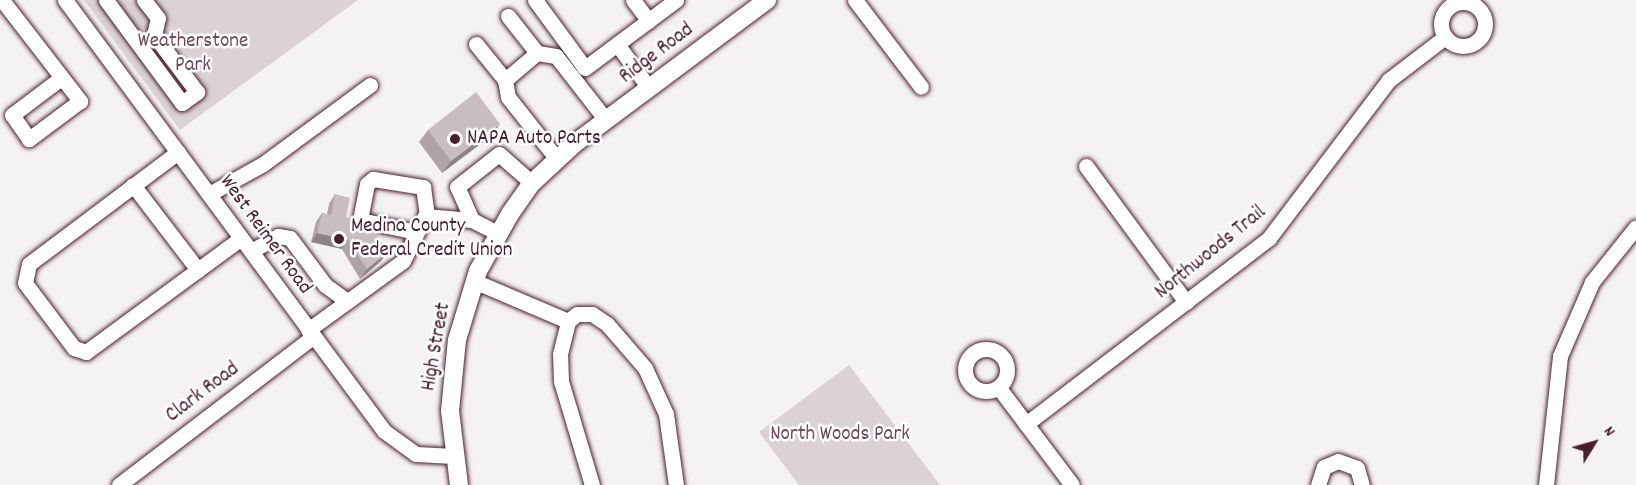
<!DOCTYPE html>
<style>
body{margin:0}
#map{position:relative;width:1636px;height:485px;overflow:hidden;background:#f4f2f2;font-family:Dekko,sans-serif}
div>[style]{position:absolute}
.green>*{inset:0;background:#dbd2d5}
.roads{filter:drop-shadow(0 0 2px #4a1f2b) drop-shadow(0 0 2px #4a1f2b)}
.minor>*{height:15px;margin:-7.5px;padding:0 7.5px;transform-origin:7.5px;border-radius:7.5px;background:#fff}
.minor>.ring{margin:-7.5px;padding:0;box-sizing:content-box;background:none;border:15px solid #fff;border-radius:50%}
.major>*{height:18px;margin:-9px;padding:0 9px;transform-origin:9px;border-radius:9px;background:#fff}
.wall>*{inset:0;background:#aea3a6}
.shaded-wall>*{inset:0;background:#8d8487}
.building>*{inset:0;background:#cabdc1}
.dots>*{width:16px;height:16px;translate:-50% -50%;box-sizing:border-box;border:3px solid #fff;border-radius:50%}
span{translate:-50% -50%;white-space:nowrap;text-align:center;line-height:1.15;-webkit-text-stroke:5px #fff;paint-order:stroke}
.park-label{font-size:21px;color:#6e4c56}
.street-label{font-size:21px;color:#4a1f2b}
.poi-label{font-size:21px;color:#4a1f2b}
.left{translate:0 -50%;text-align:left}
.north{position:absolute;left:1564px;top:413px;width:60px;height:60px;-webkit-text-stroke:4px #fff;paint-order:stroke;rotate:53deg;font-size:16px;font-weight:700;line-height:24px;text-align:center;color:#4a1f2b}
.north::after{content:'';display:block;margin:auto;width:21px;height:27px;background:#4a1f2b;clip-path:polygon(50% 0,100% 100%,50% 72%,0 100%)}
</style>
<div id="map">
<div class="green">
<i style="clip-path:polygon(84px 0,358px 0,180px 130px)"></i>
<i style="clip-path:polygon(849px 365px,940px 485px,799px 485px,759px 432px)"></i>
</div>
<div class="roads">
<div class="minor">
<i style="left:2px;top:0;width:128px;rotate:52.3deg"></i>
<i style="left:80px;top:101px;width:64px;rotate:143.3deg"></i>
<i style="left:29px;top:139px;width:29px;rotate:-125deg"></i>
<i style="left:12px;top:115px;width:61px;rotate:-37.1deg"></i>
<i style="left:65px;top:0;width:536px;rotate:53.49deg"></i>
<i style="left:384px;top:431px;width:39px;rotate:36deg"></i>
<i style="left:416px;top:454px;width:38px;rotate:3deg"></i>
<i style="left:106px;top:0;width:128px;rotate:53.6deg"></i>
<i style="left:182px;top:103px;width:19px;rotate:-36deg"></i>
<i style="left:197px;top:92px;width:71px;rotate:-127deg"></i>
<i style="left:154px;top:35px;width:17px;rotate:-77deg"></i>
<i style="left:158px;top:18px;width:23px;rotate:-128deg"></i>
<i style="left:535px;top:0;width:84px;rotate:53.7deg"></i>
<i style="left:585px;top:68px;width:114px;rotate:-36.8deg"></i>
<i style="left:633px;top:0;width:26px;rotate:53deg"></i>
<i style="left:855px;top:0;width:109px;rotate:52.8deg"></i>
<i class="ring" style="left:1441px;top:2px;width:29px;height:29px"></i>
<i style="left:508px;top:16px;width:47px;rotate:51.9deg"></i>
<i style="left:537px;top:53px;width:19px;rotate:9deg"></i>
<i style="left:556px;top:56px;width:81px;rotate:52deg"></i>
<i style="left:476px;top:44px;width:46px;rotate:51.1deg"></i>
<i style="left:505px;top:80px;width:17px;rotate:80deg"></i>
<i style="left:508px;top:97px;width:79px;rotate:51.7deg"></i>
<i style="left:617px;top:44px;width:54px;rotate:54deg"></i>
<i style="left:505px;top:80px;width:42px;rotate:-40.2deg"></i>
<i style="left:178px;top:152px;width:186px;rotate:143.1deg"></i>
<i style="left:29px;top:264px;width:19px;rotate:102deg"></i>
<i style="left:25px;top:283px;width:81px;rotate:53deg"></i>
<i style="left:74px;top:348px;width:13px;rotate:18deg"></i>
<i style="left:86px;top:352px;width:192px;rotate:-36.3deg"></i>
<i style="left:1086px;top:166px;width:169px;rotate:53.7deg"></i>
<i style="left:133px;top:185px;width:107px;rotate:52.6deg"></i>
<i style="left:209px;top:194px;width:62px;rotate:-29.1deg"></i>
<i style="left:263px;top:164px;width:133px;rotate:-36.4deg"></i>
<i style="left:472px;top:220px;width:36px;rotate:-114deg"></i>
<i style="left:457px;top:187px;width:53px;rotate:-38.2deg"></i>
<i style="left:499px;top:154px;width:44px;rotate:41.3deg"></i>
<i style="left:416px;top:232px;width:57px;rotate:-167.9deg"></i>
<i style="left:360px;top:220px;width:37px;rotate:-79deg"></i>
<i style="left:367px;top:184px;width:8px;rotate:-40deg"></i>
<i style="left:373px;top:179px;width:51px;rotate:9.1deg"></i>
<i style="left:423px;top:187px;width:28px;rotate:82deg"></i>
<i style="left:251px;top:251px;width:31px;rotate:-29deg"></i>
<i style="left:278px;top:236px;width:12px;rotate:9deg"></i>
<i style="left:290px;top:238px;width:59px;rotate:53.3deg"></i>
<i style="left:325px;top:285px;width:27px;rotate:36deg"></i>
<i style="left:474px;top:281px;width:102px;rotate:23.1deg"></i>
<i style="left:308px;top:330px;width:117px;rotate:-36deg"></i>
<i style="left:403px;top:261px;width:50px;rotate:-63.9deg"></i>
<i style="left:425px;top:216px;width:47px;rotate:4.9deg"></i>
<i style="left:472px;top:220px;width:29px;rotate:27deg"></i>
<i class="ring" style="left:965px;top:349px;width:27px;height:27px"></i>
<i style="left:999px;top:388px;width:121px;rotate:53deg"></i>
<i style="left:1026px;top:424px;width:306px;rotate:-37.4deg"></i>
<i style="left:1269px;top:238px;width:198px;rotate:-52.8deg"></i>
<i style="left:1389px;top:80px;width:71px;rotate:-37.5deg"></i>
<i style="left:119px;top:485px;width:245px;rotate:-37.4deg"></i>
<i style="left:592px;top:485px;width:109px;rotate:-106.6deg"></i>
<i style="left:561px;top:381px;width:27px;rotate:-92deg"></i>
<i style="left:560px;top:354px;width:34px;rotate:-76deg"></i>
<i style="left:568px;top:321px;width:11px;rotate:-38deg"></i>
<i style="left:577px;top:314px;width:15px"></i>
<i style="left:592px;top:314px;width:18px;rotate:34deg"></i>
<i style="left:607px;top:324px;width:58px;rotate:49.2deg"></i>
<i style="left:645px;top:368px;width:51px;rotate:65.5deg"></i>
<i style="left:666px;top:414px;width:72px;rotate:82deg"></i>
<i style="left:1318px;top:485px;width:19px;rotate:-72deg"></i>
<i style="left:1324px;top:467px;width:15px;rotate:-23deg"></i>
<i style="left:1338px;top:461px;width:20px;rotate:20deg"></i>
<i style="left:1357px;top:468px;width:18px;rotate:74deg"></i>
<i style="left:1546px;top:485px;width:130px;rotate:-83.8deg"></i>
<i style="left:1560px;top:356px;width:81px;rotate:-66.6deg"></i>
<i style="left:1592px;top:282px;width:70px;rotate:-51.3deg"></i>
</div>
<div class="major">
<i style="left:459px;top:485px;width:75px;rotate:-96.9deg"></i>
<i style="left:450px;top:411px;width:71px;rotate:-84.4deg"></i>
<i style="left:457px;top:340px;width:72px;rotate:-73.1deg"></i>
<i style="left:478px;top:271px;width:65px;rotate:-60.7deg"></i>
<i style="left:510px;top:214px;width:38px;rotate:-55deg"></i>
<i style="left:532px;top:183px;width:57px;rotate:-42.9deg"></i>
<i style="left:574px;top:144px;width:241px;rotate:-36.7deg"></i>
</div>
</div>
<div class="wall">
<i style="clip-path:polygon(428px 130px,491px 136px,442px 173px,419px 142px)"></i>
<i style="clip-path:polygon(335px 194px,346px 217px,381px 261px,360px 279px,342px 249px,311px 242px,316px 222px,322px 213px,327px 214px,329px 204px)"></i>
</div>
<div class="shaded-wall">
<i style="clip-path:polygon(500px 124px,491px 136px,442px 173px,451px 161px)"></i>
<i style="clip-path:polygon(317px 233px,348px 240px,342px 249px,311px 242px)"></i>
<i style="clip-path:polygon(388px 252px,381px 261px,360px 279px,367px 269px)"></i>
</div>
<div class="building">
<i style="clip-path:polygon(476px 92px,500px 124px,451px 161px,428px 130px)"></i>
<i style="clip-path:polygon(335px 194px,350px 198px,346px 217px,369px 223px,388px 252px,367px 269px,348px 240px,317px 233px,322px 213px,331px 215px)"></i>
</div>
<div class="dots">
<i style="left:455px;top:139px;background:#4a1f2b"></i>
<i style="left:339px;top:239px;background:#4a1f2b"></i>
</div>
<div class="park-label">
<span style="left:193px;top:54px">Weatherstone<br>Park</span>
<span style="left:840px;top:435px">North Woods Park</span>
</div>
<div class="street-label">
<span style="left:657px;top:54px;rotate:-37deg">Ridge Road</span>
<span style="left:265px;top:235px;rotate:54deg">West Reimer Road</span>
<span style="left:1211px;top:253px;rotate:-39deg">Northwoods Trail</span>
<span style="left:437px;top:347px;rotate:-80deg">High Street</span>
<span style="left:203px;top:393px;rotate:-37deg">Clark Road</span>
</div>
<div class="poi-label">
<span class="left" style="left:467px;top:139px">NAPA Auto Parts</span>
<span class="left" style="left:351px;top:239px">Medina County<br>Federal Credit Union</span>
</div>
<div class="north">N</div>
</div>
